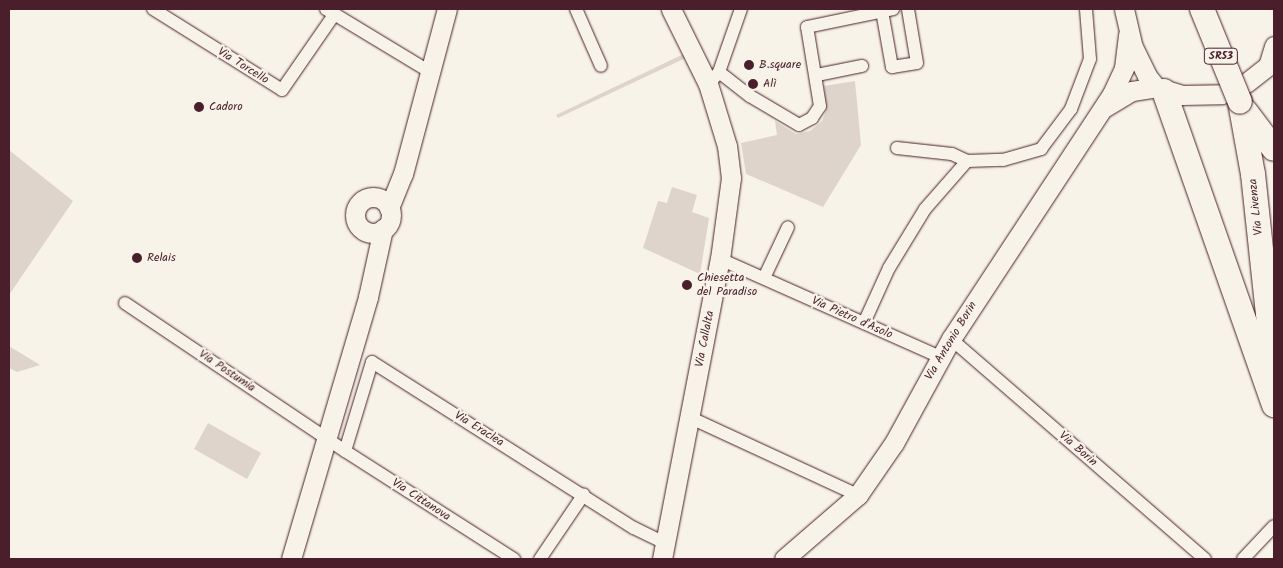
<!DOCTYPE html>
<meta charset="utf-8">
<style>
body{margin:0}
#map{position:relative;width:1283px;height:568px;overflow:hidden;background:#f7f3e8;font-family:Kalam,sans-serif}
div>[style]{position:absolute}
.green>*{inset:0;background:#ded4cc}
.roads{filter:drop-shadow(0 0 1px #4a1f2b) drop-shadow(0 0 1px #4a1f2b)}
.street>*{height:12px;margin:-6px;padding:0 6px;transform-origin:6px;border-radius:6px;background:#f7f3e8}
.secondary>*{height:19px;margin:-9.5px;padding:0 9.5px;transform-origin:9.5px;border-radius:9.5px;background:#f7f3e8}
.secondary>.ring{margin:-9.5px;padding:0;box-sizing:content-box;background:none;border:19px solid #f7f3e8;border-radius:50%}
.highway>*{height:24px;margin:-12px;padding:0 12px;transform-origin:12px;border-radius:12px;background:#f7f3e8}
.bridges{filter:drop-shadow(0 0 1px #4a1f2b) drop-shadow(0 0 1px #4a1f2b)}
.highway-bridge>*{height:24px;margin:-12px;padding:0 12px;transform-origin:12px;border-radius:12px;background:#f7f3e8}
.dots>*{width:14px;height:14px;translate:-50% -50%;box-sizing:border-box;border:2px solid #f7f3e8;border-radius:50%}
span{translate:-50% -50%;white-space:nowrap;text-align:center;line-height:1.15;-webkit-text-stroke:4.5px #f7f3e8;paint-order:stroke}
.shield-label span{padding:1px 4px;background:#f7f3e8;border:1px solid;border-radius:4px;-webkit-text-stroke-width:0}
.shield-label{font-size:11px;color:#4a1f2b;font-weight:700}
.poi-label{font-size:12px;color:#4a1f2b}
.left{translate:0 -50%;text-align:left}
.street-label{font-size:12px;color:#4a1f2b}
.frame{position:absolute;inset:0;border:10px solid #4a1f2b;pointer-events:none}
</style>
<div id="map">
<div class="green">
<i style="clip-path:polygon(690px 51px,692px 55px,558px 118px,556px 115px)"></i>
<i style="clip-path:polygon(855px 81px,861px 145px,823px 207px,746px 174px,741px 143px,777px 135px,775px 121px,796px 134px,810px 131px,822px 121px,826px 111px,824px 86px)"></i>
<i style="clip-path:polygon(9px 150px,73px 201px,9px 295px)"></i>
<i style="clip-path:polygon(672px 187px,697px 195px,692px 212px,709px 218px,700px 274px,643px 248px,658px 201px,667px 203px)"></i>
<i style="clip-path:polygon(9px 346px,40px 365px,17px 372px,9px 368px)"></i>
<i style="clip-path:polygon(208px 423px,261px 453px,247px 479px,194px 449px)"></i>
</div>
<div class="roads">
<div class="street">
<i style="left:153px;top:9px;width:152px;rotate:32.1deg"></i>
<i style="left:282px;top:90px;width:91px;rotate:-55.3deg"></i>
<i style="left:326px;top:9px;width:122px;rotate:31.2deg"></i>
<i style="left:576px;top:9px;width:62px;rotate:66.3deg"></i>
<i style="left:882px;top:11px;width:57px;rotate:79.9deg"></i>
<i style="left:892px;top:67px;width:25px;rotate:-9deg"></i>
<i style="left:917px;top:63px;width:55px;rotate:-99.5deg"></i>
<i style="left:719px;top:72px;width:39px;rotate:38deg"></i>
<i style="left:750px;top:96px;width:57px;rotate:30.6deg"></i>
<i style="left:799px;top:125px;width:15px;rotate:-28deg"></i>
<i style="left:812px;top:118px;width:14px;rotate:-56deg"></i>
<i style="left:820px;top:106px;width:80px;rotate:-99.3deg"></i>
<i style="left:807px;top:27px;width:88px;rotate:-11.8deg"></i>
<i style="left:817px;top:75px;width:46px;rotate:-11.3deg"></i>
<i style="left:713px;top:79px;width:9px;rotate:-49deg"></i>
<i style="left:719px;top:72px;width:67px;rotate:-70.8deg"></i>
<i style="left:897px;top:148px;width:55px;rotate:6.2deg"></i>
<i style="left:952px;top:154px;width:17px;rotate:25deg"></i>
<i style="left:720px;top:259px;width:241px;rotate:24deg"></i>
<i style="left:764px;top:278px;width:56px;rotate:-64.8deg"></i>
<i style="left:125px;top:303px;width:265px;rotate:33.9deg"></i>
<i style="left:345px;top:451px;width:201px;rotate:32.6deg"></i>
<i style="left:864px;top:323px;width:60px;rotate:-65.6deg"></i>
<i style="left:889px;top:268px;width:69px;rotate:-58.6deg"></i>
<i style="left:925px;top:209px;width:64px;rotate:-48.8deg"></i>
<i style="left:967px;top:161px;width:36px;rotate:-2deg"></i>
<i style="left:1003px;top:160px;width:40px;rotate:-16deg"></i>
<i style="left:1041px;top:149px;width:50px;rotate:-53.1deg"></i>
<i style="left:1071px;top:109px;width:53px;rotate:-69.2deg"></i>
<i style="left:1090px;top:59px;width:50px;rotate:-94.6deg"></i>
<i style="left:951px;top:339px;width:336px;rotate:40.9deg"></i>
<i style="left:691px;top:418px;width:184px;rotate:24.8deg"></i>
<i style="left:345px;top:451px;width:93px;rotate:-73.1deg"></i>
<i style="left:372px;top:362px;width:310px;rotate:32.4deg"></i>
<i style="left:634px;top:528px;width:34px;rotate:26deg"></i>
<i style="left:540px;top:559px;width:78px;rotate:-55.9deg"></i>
<i style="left:1243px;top:559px;width:45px;rotate:-46.8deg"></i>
</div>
<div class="secondary">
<i style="left:1124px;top:9px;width:39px;rotate:77deg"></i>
<i style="left:1133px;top:47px;width:32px;rotate:64deg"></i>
<i style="left:1147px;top:76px;width:14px;rotate:51deg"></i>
<i style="left:1156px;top:87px;width:27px;rotate:17deg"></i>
<i style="left:1182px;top:95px;width:39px;rotate:-1deg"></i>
<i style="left:1246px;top:83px;width:28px;rotate:-38deg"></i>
<i style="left:1268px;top:66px;width:21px;rotate:-73deg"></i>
<i style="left:1105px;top:107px;width:31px;rotate:-31deg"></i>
<i style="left:1132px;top:91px;width:24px;rotate:-9deg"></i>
<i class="ring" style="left:355px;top:197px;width:17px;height:17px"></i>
<i style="left:389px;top:208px;width:37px;rotate:-68deg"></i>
<i style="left:403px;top:174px;width:171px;rotate:-75.1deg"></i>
<i style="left:291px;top:559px;width:273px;rotate:-73.6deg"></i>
<i style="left:368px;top:297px;width:70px;rotate:-77.6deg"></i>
<i style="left:662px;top:559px;width:306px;rotate:-79.1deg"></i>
<i style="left:720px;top:259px;width:82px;rotate:-82.3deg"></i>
<i style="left:731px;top:178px;width:32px;rotate:-97deg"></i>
<i style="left:727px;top:146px;width:65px;rotate:-107deg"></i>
<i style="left:708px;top:84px;width:84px;rotate:-116.3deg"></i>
<i style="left:784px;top:559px;width:98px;rotate:-40.9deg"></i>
<i style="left:858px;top:495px;width:63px;rotate:-55.3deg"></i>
<i style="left:894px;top:443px;width:119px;rotate:-61.3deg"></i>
<i style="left:951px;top:339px;width:293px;rotate:-56.7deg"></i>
<i style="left:1112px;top:94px;width:29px;rotate:-65deg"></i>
<i style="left:1124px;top:68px;width:34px;rotate:-83deg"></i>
</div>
<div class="highway">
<i style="left:1164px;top:91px;width:333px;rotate:70.7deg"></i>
<i style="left:1240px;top:102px;width:73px;rotate:79.8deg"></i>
<i style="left:1253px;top:174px;width:198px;rotate:83.9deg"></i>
<i style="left:1246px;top:112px;width:46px;rotate:52.9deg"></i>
</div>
</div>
<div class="bridges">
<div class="highway-bridge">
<i style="left:1202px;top:9px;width:100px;rotate:67.8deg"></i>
</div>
</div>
<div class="dots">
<i style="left:749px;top:65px;background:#4a1f2b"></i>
<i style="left:753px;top:84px;background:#4a1f2b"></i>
<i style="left:199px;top:107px;background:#4a1f2b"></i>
<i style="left:137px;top:258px;background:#4a1f2b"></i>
<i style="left:687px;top:285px;background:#4a1f2b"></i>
</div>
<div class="shield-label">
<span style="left:1221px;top:56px">SR53</span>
</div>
<div class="poi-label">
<span class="left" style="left:759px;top:65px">B.square</span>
<span class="left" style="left:763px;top:84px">Alì</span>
<span class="left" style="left:209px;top:107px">Cadoro</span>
<span class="left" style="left:147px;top:258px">Relais</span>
<span class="left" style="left:697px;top:285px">Chiesetta<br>del Paradiso</span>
</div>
<div class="street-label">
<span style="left:243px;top:66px;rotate:32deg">Via Torcello</span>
<span style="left:1256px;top:207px;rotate:-96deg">Via Livenza</span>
<span style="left:852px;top:318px;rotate:24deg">Via Pietro d'Asolo</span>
<span style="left:705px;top:339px;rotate:-79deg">Via Callalta</span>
<span style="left:951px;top:341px;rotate:-59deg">Via Antonio Borin</span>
<span style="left:227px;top:371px;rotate:34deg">Via Postumia</span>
<span style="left:479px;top:429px;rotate:32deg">Via Eraclea</span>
<span style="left:1078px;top:449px;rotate:41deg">Via Borin</span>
<span style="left:421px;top:500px;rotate:33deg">Via Cittanova</span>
</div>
<div class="frame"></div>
</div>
